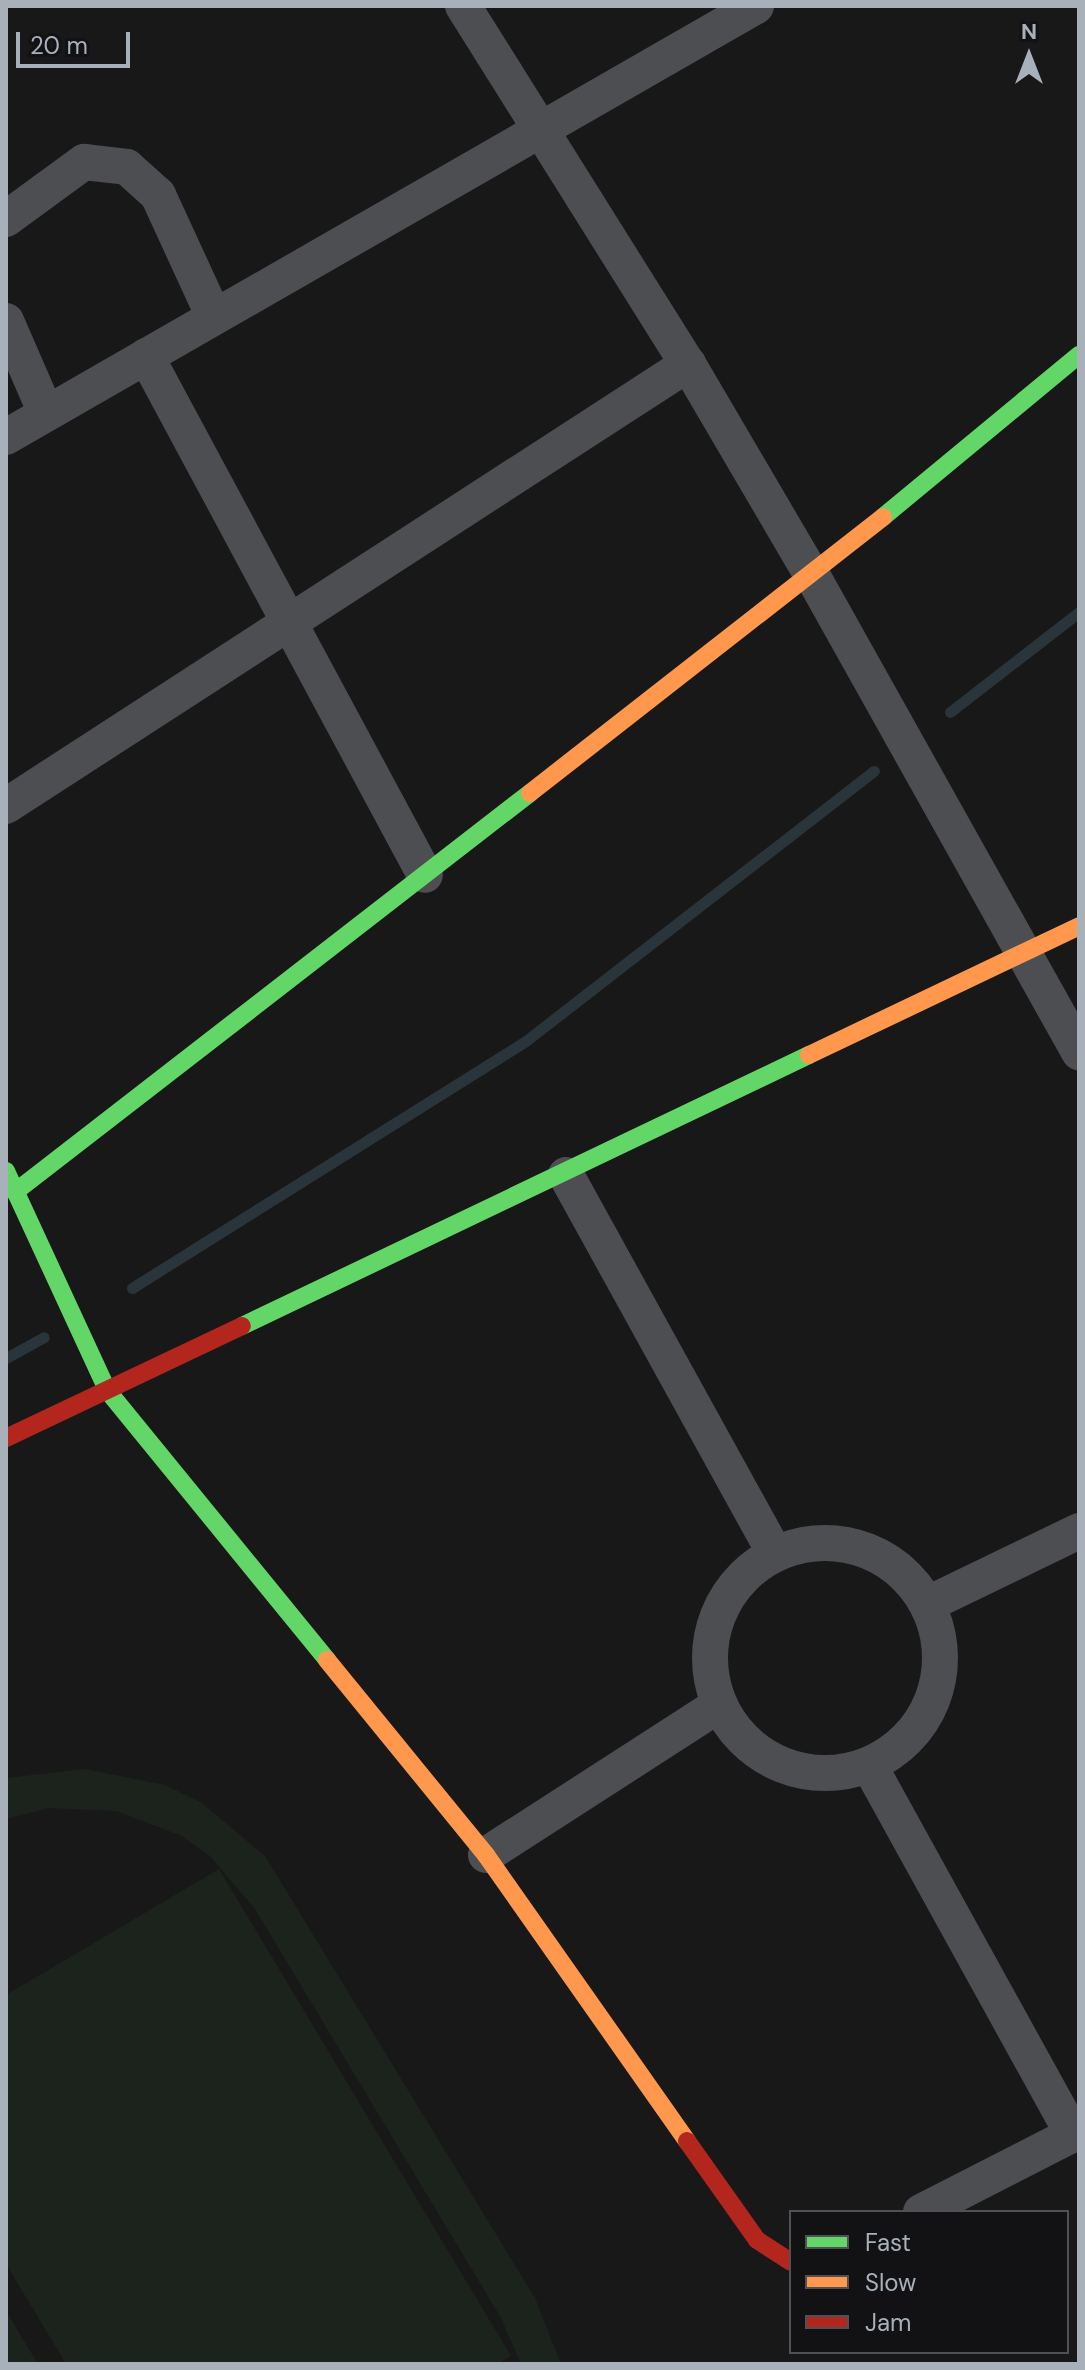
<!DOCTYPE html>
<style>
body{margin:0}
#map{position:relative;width:1085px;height:2370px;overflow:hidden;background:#181818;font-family:"DM Sans",sans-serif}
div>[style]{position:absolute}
.green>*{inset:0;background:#1c231c}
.stream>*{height:11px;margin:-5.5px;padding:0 5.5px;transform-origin:5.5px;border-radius:5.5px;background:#2a353b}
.street>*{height:36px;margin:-18px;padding:0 18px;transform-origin:18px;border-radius:18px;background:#4c4e51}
.street>.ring{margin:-18px;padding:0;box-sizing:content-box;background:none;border:36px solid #4c4e51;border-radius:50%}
.fast>*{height:18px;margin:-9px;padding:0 9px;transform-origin:9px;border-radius:9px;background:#63d668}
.slow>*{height:18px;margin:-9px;padding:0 9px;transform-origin:9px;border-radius:9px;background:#ff974d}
.jam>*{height:18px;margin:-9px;padding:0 9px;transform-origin:9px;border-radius:9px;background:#b3261e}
span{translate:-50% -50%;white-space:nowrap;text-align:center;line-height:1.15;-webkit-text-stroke:7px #121214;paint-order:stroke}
.frame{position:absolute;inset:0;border:8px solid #a8b0ba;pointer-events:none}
.legend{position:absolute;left:789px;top:2210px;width:280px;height:144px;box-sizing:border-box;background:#121214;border:2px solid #4e5156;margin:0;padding:10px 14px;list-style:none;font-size:24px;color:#a8b0ba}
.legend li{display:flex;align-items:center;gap:16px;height:40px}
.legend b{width:40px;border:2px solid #4e5156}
.north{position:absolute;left:989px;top:16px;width:80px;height:80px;-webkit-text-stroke:6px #121214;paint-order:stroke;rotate:0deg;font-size:22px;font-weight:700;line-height:32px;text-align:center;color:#a8b0ba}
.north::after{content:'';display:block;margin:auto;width:28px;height:36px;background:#a8b0ba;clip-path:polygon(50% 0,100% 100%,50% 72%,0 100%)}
.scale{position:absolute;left:16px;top:32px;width:114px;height:36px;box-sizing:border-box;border:4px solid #a8b0ba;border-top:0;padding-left:10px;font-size:24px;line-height:28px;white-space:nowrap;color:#a8b0ba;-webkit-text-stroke:6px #121214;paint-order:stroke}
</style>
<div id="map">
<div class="green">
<i style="clip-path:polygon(85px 1769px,165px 1785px,202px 1803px,265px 1856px,535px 2298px,561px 2364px,521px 2364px,501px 2318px,255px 1909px,210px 1856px,182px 1836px,117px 1811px,48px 1808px,6px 1819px,6px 1778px)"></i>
<i style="clip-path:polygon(219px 1869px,511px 2356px,498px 2364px,66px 2364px,6px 2264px,6px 1995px)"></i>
<i style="clip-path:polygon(6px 2311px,38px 2364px,6px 2364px)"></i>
</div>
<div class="stream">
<i style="left:950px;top:712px;width:163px;rotate:-37.8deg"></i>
<i style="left:132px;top:1288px;width:466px;rotate:-32.1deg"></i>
<i style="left:527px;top:1040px;width:439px;rotate:-37.8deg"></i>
<i style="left:6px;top:1358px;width:43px;rotate:-28.9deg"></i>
</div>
<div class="street">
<i style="left:463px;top:6px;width:423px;rotate:57.9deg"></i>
<i style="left:688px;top:364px;width:245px;rotate:59.6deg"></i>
<i style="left:812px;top:575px;width:547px;rotate:60.76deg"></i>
<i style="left:6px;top:219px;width:97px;rotate:-36.2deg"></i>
<i style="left:84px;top:162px;width:43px;rotate:6.6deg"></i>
<i style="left:127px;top:167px;width:42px;rotate:42.1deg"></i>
<i style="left:158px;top:195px;width:134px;rotate:65.3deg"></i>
<i style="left:6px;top:321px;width:100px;rotate:66.5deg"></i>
<i style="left:146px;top:356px;width:589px;rotate:61.74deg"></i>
<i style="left:6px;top:437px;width:865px;rotate:-29.88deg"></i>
<i style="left:6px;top:806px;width:813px;rotate:-32.95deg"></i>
<i style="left:566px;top:1175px;width:433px;rotate:61.1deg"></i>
<i class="ring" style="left:710px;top:1543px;width:194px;height:194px"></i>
<i style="left:928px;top:1604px;width:168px;rotate:-25.8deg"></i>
<i style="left:869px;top:1765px;width:422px;rotate:61.1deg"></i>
<i style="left:486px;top:1855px;width:277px;rotate:-32.8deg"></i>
<i style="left:921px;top:2212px;width:178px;rotate:-27.1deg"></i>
</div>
<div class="fast">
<i style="left:883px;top:517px;width:254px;rotate:-39.6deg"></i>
<i style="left:6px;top:1171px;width:241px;rotate:65.2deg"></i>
<i style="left:107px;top:1390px;width:348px;rotate:50.8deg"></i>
<i style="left:15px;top:1192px;width:651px;rotate:-37.77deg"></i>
<i style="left:242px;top:1326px;width:628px;rotate:-25.55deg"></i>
</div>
<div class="slow">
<i style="left:530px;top:793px;width:448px;rotate:-38deg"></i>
<i style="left:809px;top:1055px;width:299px;rotate:-25.5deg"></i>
<i style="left:327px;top:1660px;width:252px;rotate:50.8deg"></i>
<i style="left:486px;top:1855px;width:350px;rotate:54.9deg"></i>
</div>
<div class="jam">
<i style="left:6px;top:1438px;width:261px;rotate:-25.4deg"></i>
<i style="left:687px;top:2141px;width:121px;rotate:54.7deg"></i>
<i style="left:757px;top:2240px;width:40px;rotate:32.9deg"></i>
</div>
<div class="frame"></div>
<ul class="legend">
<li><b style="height:10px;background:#63d668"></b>Fast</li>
<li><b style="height:10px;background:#ff974d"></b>Slow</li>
<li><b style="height:10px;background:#b3261e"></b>Jam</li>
</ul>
<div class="north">N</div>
<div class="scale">20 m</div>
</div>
